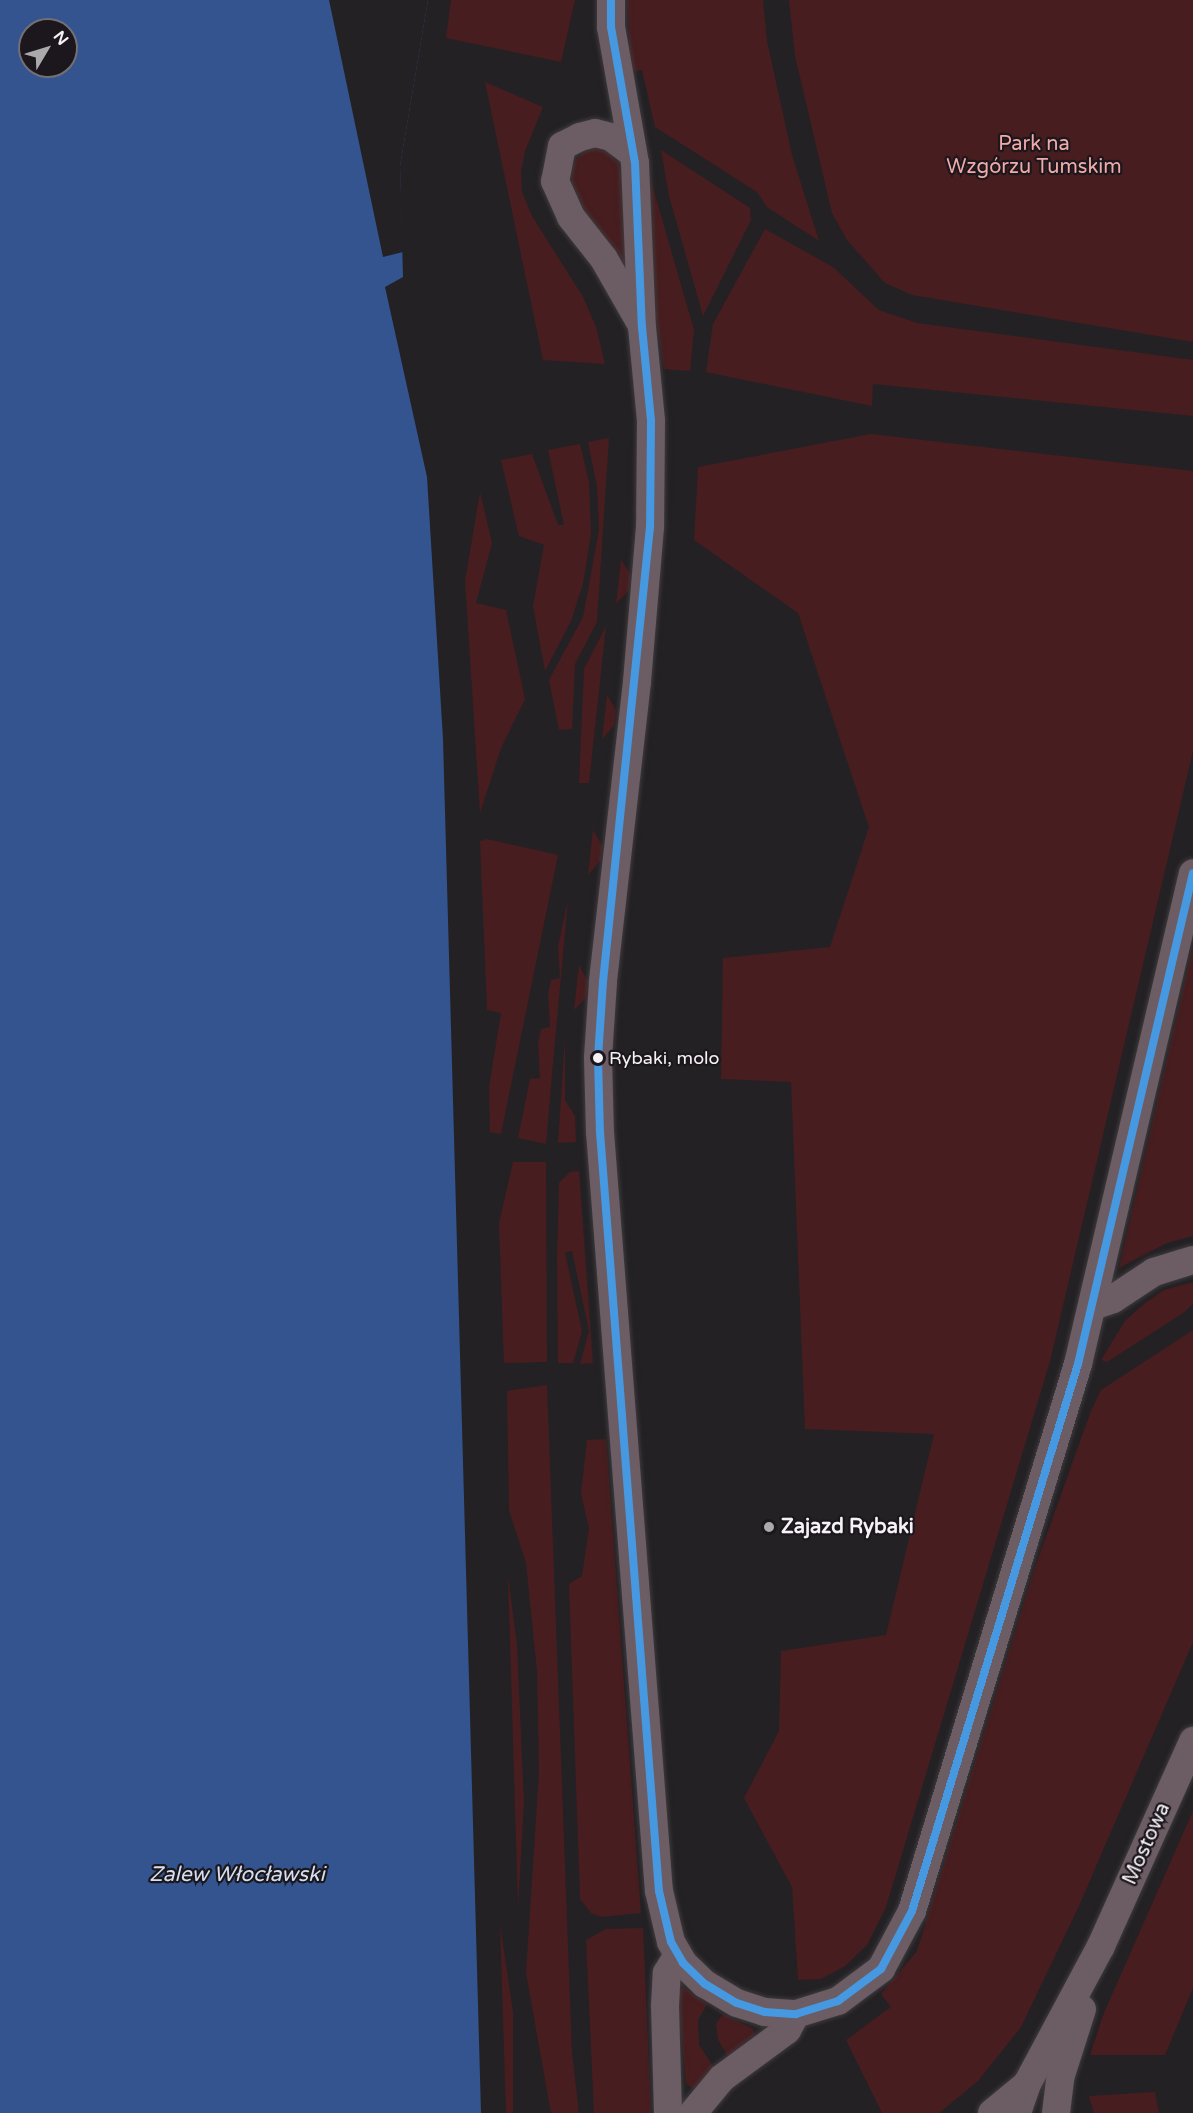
<!DOCTYPE html>
<meta charset="utf-8">
<style>
body{margin:0}
#map{position:relative;width:1193px;height:2113px;overflow:hidden;background:#242125;font-family:"Varela Round",sans-serif}
div>[style]{position:absolute}
.green>*{inset:0;background:#471d1f}
.water>*{inset:0;background:#33548e}
.pier>*{inset:0;background:#242125}
.roads{filter:drop-shadow(0 0 2px #3d3b3d) drop-shadow(0 0 2px #3d3b3d)}
.minor>*{height:28px;margin:-14px;padding:0 14px;transform-origin:14px;border-radius:14px;background:#6c5c64}
.bus-1>*{height:8px;margin:-4px;padding:0 4px;transform-origin:4px;border-radius:4px;background:#4699e1}
.dots>*{width:16px;height:16px;translate:-50% -50%;box-sizing:border-box;border:3px solid #1c171d;border-radius:50%}
span{translate:-50% -50%;white-space:nowrap;text-align:center;line-height:1.15;-webkit-text-stroke:4.5px #1c171d;paint-order:stroke}
.bus-label{font-size:18px;color:#f5f2f6}
.left{translate:0 -50%;text-align:left}
.park-label{font-size:20px;color:#f1aaa8}
.poi-label{font-size:20px;color:#f5f2f6;font-weight:700}
.street-label{font-size:20px;color:#f5f2f6}
.water-label{font-size:21px;color:#d4dff1;font-style:italic}
.north{position:absolute;left:18px;top:18px;width:60px;height:60px;box-sizing:border-box;background:#1c171d;border:2px solid #736f74;border-radius:50%;rotate:52deg;font-size:16px;font-weight:700;line-height:24px;text-align:center;color:#f5f2f6}
.north::after{content:'';display:block;margin:auto;width:21px;height:27px;background:#aca9ad;clip-path:polygon(50% 0,100% 100%,50% 72%,0 100%)}
</style>
<div id="map">
<div class="green">
<i style="clip-path:polygon(451px 0,575px 0,561px 62px,446px 38px)"></i>
<i style="clip-path:polygon(627px 0,763px 0,767px 41px,792px 155px,819px 241px,767px 207px,757px 192px,655px 127px,642px 70px,631px 72px)"></i>
<i style="clip-path:polygon(789px 0,1193px 0,1193px 342px,912px 295px,885px 283px,847px 240px,832px 213px,795px 56px)"></i>
<i style="clip-path:polygon(485px 82px,543px 107px,525px 151px,521px 172px,522px 192px,532px 216px,583px 297px,596px 327px,605px 364px,543px 360px)"></i>
<i style="clip-path:polygon(594px 148px,609px 152px,619px 164px,629px 214px,629px 277px,593px 229px,572px 183px,571px 167px,582px 153px)"></i>
<i style="clip-path:polygon(661px 150px,750px 208px,751px 220px,703px 316px,669px 196px)"></i>
<i style="clip-path:polygon(650px 177px,694px 330px,690px 371px,664px 369px,654px 307px)"></i>
<i style="clip-path:polygon(765px 229px,833px 267px,879px 310px,917px 323px,1193px 360px,1193px 416px,873px 384px,872px 406px,706px 372px,713px 324px)"></i>
<i style="clip-path:polygon(871px 434px,1193px 471px,1193px 751px,1050px 1361px,886px 1907px,867px 1945px,845px 1966px,821px 1979px,798px 1980px,792px 1887px,744px 1798px,779px 1731px,781px 1651px,886px 1635px,934px 1434px,805px 1429px,791px 1082px,721px 1079px,723px 958px,830px 947px,869px 827px,798px 613px,694px 540px,698px 467px)"></i>
<i style="clip-path:polygon(609px 438px,597px 622px,575px 664px,572px 729px,559px 730px,549px 680px,583px 617px,599px 530px,597px 487px,588px 442px)"></i>
<i style="clip-path:polygon(580px 444px,589px 482px,591px 534px,583px 584px,571px 621px,545px 671px,533px 606px,544px 545px,519px 536px,501px 460px,532px 454px,558px 525px,564px 525px,548px 450px)"></i>
<i style="clip-path:polygon(480px 492px,492px 543px,476px 603px,506px 610px,525px 699px,501px 748px,480px 813px,465px 581px)"></i>
<i style="clip-path:polygon(621px 560px,631px 575px,629px 590px,616px 604px)"></i>
<i style="clip-path:polygon(606px 626px,589px 783px,579px 783px,584px 669px)"></i>
<i style="clip-path:polygon(607px 695px,616px 710px,614px 726px,602px 739px)"></i>
<i style="clip-path:polygon(593px 830px,603px 847px,601px 860px,588px 875px)"></i>
<i style="clip-path:polygon(487px 839px,558px 855px,501px 1134px,490px 1132px,489px 1087px,501px 1013px,487px 1010px,480px 841px)"></i>
<i style="clip-path:polygon(568px 900px,552px 1074px,546px 1144px,518px 1138px,530px 1079px,540px 1078px,538px 1043px,541px 1029px,550px 1027px,548px 994px,551px 980px,560px 978px,558px 947px)"></i>
<i style="clip-path:polygon(1193px 946px,1193px 1236px,1167px 1243px,1119px 1268px)"></i>
<i style="clip-path:polygon(579px 965px,588px 982px,587px 997px,574px 1010px)"></i>
<i style="clip-path:polygon(565px 1037px,565px 1100px,575px 1116px,576px 1142px,558px 1143px)"></i>
<i style="clip-path:polygon(513px 1162px,546px 1162px,547px 1362px,504px 1363px,499px 1223px)"></i>
<i style="clip-path:polygon(579px 1171px,593px 1363px,580px 1364px,589px 1331px,572px 1251px,565px 1253px,582px 1331px,573px 1363px,558px 1363px,557px 1260px,559px 1183px,570px 1172px)"></i>
<i style="clip-path:polygon(1193px 1282px,1193px 1304px,1183px 1313px,1107px 1362px,1101px 1360px,1125px 1321px,1145px 1303px,1164px 1290px)"></i>
<i style="clip-path:polygon(1193px 1330px,1193px 1642px,1078px 1908px,1021px 2027px,978px 2081px,939px 2113px,882px 2113px,846px 2040px,891px 2007px,881px 1994px,917px 1951px,1034px 1570px,1091px 1411px,1101px 1390px)"></i>
<i style="clip-path:polygon(547px 1385px,572px 2053px,579px 2113px,551px 2113px,526px 1973px,539px 1772px,537px 1671px,526px 1563px,509px 1510px,507px 1391px)"></i>
<i style="clip-path:polygon(606px 1439px,641px 1913px,601px 1917px,591px 1913px,580px 1899px,569px 1584px,582px 1576px,589px 1528px,581px 1494px,587px 1440px)"></i>
<i style="clip-path:polygon(508px 1575px,517px 1645px,524px 1802px,518px 1907px)"></i>
<i style="clip-path:polygon(1193px 1811px,1193px 1988px,1165px 2055px,1090px 2055px,1103px 2015px)"></i>
<i style="clip-path:polygon(500px 1924px,513px 2012px,513px 2113px,506px 2113px)"></i>
<i style="clip-path:polygon(643px 1928px,651px 2113px,594px 2113px,586px 1940px,606px 1929px)"></i>
<i style="clip-path:polygon(683px 1987px,707px 2004px,698px 2020px,699px 2045px,715px 2069px,694px 2089px,686px 2084px,678px 1994px)"></i>
<i style="clip-path:polygon(723px 2014px,753px 2029px,755px 2035px,728px 2056px,718px 2040px,716px 2024px)"></i>
<i style="clip-path:polygon(1155px 2092px,1159px 2113px,1094px 2113px,1089px 2096px)"></i>
</div>
<div class="water">
<i style="clip-path:polygon(evenodd,0 0,428px 0,400px 166px,403px 277px,385px 287px,427px 477px,443px 739px,481px 2113px,0 2113px,0 0,30px 30px,66px 30px,66px 66px,30px 66px,30px 30px)"></i>
</div>
<div class="pier">
<i style="clip-path:polygon(329px 0,428px 0,400px 166px,403px 252px,383px 257px)"></i>
</div>
<div class="roads">
<div class="minor">
<i style="left:611px;top:0;width:27px;rotate:90deg"></i>
<i style="left:611px;top:27px;width:138px;rotate:80deg"></i>
<i style="left:635px;top:163px;width:164px;rotate:87.6deg"></i>
<i style="left:642px;top:327px;width:94px;rotate:84.5deg"></i>
<i style="left:651px;top:421px;width:106px;rotate:90.5deg"></i>
<i style="left:650px;top:527px;width:156px;rotate:94.8deg"></i>
<i style="left:637px;top:682px;width:302px;rotate:96.5deg"></i>
<i style="left:603px;top:982px;width:76px;rotate:93.8deg"></i>
<i style="left:598px;top:1058px;width:74px;rotate:88.5deg"></i>
<i style="left:600px;top:1132px;width:761px;rotate:85.56deg"></i>
<i style="left:659px;top:1891px;width:52px;rotate:76.8deg"></i>
<i style="left:671px;top:1942px;width:24px;rotate:60deg"></i>
<i style="left:683px;top:1963px;width:30px;rotate:44deg"></i>
<i style="left:705px;top:1984px;width:37px;rotate:31deg"></i>
<i style="left:737px;top:2003px;width:29px;rotate:18deg"></i>
<i style="left:765px;top:2012px;width:31px;rotate:4deg"></i>
<i style="left:796px;top:2014px;width:44px;rotate:-17.2deg"></i>
<i style="left:838px;top:2001px;width:54px;rotate:-36.7deg"></i>
<i style="left:881px;top:1969px;width:66px;rotate:-61.9deg"></i>
<i style="left:912px;top:1911px;width:572px;rotate:-73.12deg"></i>
<i style="left:1078px;top:1364px;width:504px;rotate:-76.82deg"></i>
<i style="left:631px;top:152px;width:25px;rotate:-143deg"></i>
<i style="left:611px;top:137px;width:16px;rotate:-166deg"></i>
<i style="left:595px;top:133px;width:16px;rotate:165deg"></i>
<i style="left:580px;top:137px;width:20px;rotate:153deg"></i>
<i style="left:562px;top:146px;width:36px;rotate:101deg"></i>
<i style="left:555px;top:181px;width:39px;rotate:66deg"></i>
<i style="left:571px;top:217px;width:53px;rotate:51.8deg"></i>
<i style="left:604px;top:259px;width:73px;rotate:60.3deg"></i>
<i style="left:1093px;top:1306px;width:21px;rotate:-19deg"></i>
<i style="left:1113px;top:1299px;width:49px;rotate:-33.4deg"></i>
<i style="left:1154px;top:1272px;width:41px;rotate:-17.1deg"></i>
<i style="left:668px;top:2113px;width:107px;rotate:-91.6deg"></i>
<i style="left:665px;top:2006px;width:33px;rotate:-87deg"></i>
<i style="left:667px;top:1973px;width:21px;rotate:-59deg"></i>
<i style="left:693px;top:2113px;width:45px;rotate:-50.4deg"></i>
<i style="left:722px;top:2078px;width:81px;rotate:-36.4deg"></i>
<i style="left:787px;top:2030px;width:18px;rotate:-61deg"></i>
<i style="left:992px;top:2113px;width:44px;rotate:-39.5deg"></i>
<i style="left:1017px;top:2113px;width:31px;rotate:-71deg"></i>
<i style="left:1027px;top:2084px;width:157px;rotate:-61.8deg"></i>
<i style="left:1101px;top:1946px;width:225px;rotate:-65.8deg"></i>
<i style="left:1056px;top:2113px;width:38px;rotate:-83deg"></i>
<i style="left:1061px;top:2075px;width:69px;rotate:-72.3deg"></i>
</div>
</div>
<div class="bus-1">
<i style="left:611px;top:0;width:27px;rotate:90deg"></i>
<i style="left:611px;top:27px;width:138px;rotate:80deg"></i>
<i style="left:635px;top:163px;width:164px;rotate:87.6deg"></i>
<i style="left:642px;top:327px;width:94px;rotate:84.5deg"></i>
<i style="left:651px;top:421px;width:106px;rotate:90.5deg"></i>
<i style="left:650px;top:527px;width:457px;rotate:95.9deg"></i>
<i style="left:603px;top:982px;width:76px;rotate:93.8deg"></i>
<i style="left:598px;top:1058px;width:74px;rotate:88.5deg"></i>
<i style="left:600px;top:1132px;width:761px;rotate:85.56deg"></i>
<i style="left:659px;top:1891px;width:52px;rotate:76.8deg"></i>
<i style="left:671px;top:1942px;width:24px;rotate:60deg"></i>
<i style="left:683px;top:1963px;width:30px;rotate:44deg"></i>
<i style="left:705px;top:1984px;width:37px;rotate:31deg"></i>
<i style="left:737px;top:2003px;width:29px;rotate:18deg"></i>
<i style="left:765px;top:2012px;width:31px;rotate:4deg"></i>
<i style="left:796px;top:2014px;width:44px;rotate:-17.2deg"></i>
<i style="left:838px;top:2001px;width:54px;rotate:-36.7deg"></i>
<i style="left:881px;top:1969px;width:66px;rotate:-61.9deg"></i>
<i style="left:912px;top:1911px;width:572px;rotate:-73.12deg"></i>
<i style="left:1078px;top:1364px;width:504px;rotate:-76.82deg"></i>
</div>
<div class="dots">
<i style="left:598px;top:1058px;background:#f5f2f6"></i>
<i style="left:769px;top:1527px;background:#aca9ad"></i>
</div>
<div class="bus-label">
<span class="left" style="left:609px;top:1058px">Rybaki, molo</span>
</div>
<div class="park-label">
<span style="left:1034px;top:156px">Park na<br>Wzgórzu Tumskim</span>
</div>
<div class="poi-label">
<span class="left" style="left:781px;top:1527px">Zajazd Rybaki</span>
</div>
<div class="street-label">
<span style="left:1147px;top:1844px;rotate:-66deg">Mostowa</span>
</div>
<div class="water-label">
<span style="left:237px;top:1875px">Zalew Włocławski</span>
</div>
<div class="north">N</div>
</div>
